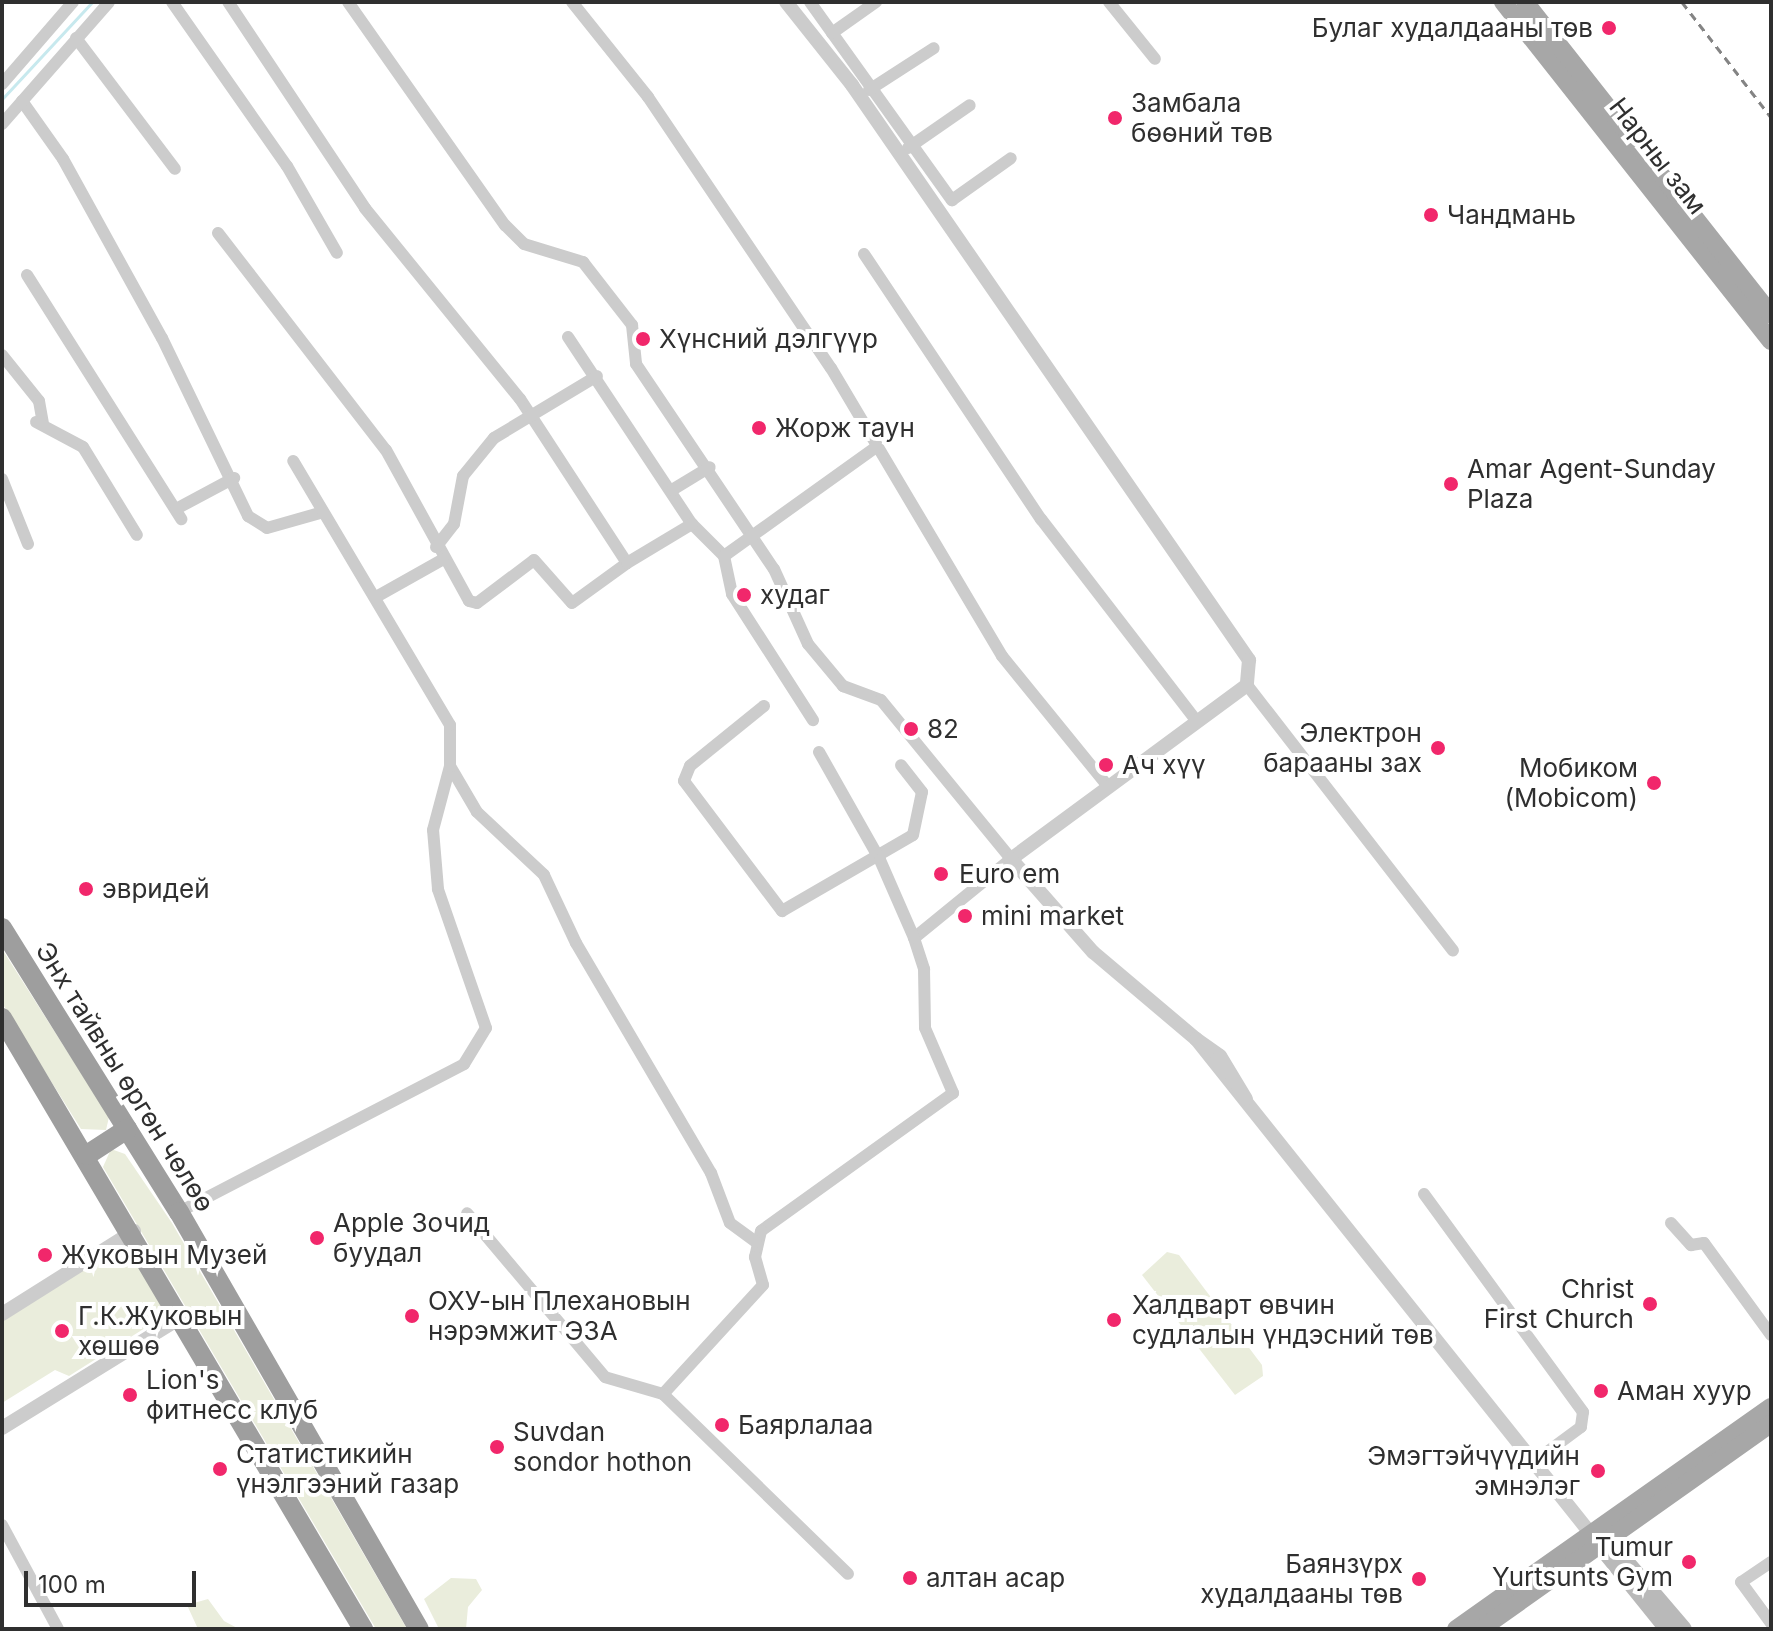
<!DOCTYPE html>
<meta charset="utf-8">
<style>
body{margin:0}
#map{position:relative;width:1773px;height:1631px;overflow:hidden;background:#fff;font-family:Inter,sans-serif}
div>[style]{position:absolute}
.green>*{inset:0;background:#eaeddc}
.stream>*{height:3px;margin:-1.5px;padding:0 1.5px;transform-origin:1.5px;border-radius:1.5px;background:#c7e9ee}
.minor>*{height:12px;margin:-6px;padding:0 6px;transform-origin:6px;border-radius:6px;background:#ccc}
.tertiary>*{height:14px;margin:-7px;padding:0 7px;transform-origin:7px;border-radius:7px;background:#ccc}
.secondary>*{height:16px;margin:-8px;padding:0 8px;transform-origin:8px;border-radius:8px;background:#b9b9b9}
.primary>*{height:18px;margin:-9px;padding:0 9px;transform-origin:9px;border-radius:9px;background:#a7a7a7}
.trunk>*{height:20px;margin:-10px;padding:0 10px;transform-origin:10px;border-radius:10px;background:#9e9e9e}
.rail>*{height:3px;margin-top:-1.5px;transform-origin:0;background:repeating-linear-gradient(90deg,#848484 0 8px,transparent 0 14px)}
.dots>*{width:22px;height:22px;translate:-50% -50%;box-sizing:border-box;border:4px solid #fff;border-radius:50%}
span{translate:-50% -50%;white-space:nowrap;text-align:center;line-height:1.15;-webkit-text-stroke:8px #fff;paint-order:stroke}
.poi-label{font-size:26px;color:#2f2f2f}
.right{translate:-100% -50%;text-align:right}
.left{translate:0 -50%;text-align:left}
.street-label{font-size:26px;color:#2f2f2f}
.frame{position:absolute;inset:0;border:4px solid #2f2f2f;pointer-events:none}
.scale{position:absolute;left:24px;top:1571px;width:172px;height:36px;box-sizing:border-box;border:4px solid #2f2f2f;border-top:0;padding-left:10px;font-size:24px;line-height:28px;white-space:nowrap;color:#2f2f2f;-webkit-text-stroke:6px #fff;paint-order:stroke}
</style>
<div id="map">
<div class="green">
<i style="clip-path:polygon(2px 949px,109px 1117px,106px 1130px,81px 1129px,2px 1003px)"></i>
<i style="clip-path:polygon(111px 1149px,125px 1154px,172px 1223px,407px 1629px,376px 1629px,103px 1167px)"></i>
<i style="clip-path:polygon(121px 1246px,129px 1247px,167px 1309px,164px 1316px,69px 1376px,55px 1370px,2px 1403px,2px 1321px)"></i>
<i style="clip-path:polygon(1167px 1252px,1179px 1255px,1262px 1365px,1263px 1376px,1235px 1395px,1142px 1275px)"></i>
<i style="clip-path:polygon(451px 1578px,476px 1579px,482px 1590px,468px 1607px,466px 1629px,439px 1629px,424px 1599px)"></i>
<i style="clip-path:polygon(208px 1599px,224px 1621px,239px 1629px,198px 1629px,187px 1605px)"></i>
</div>
<div class="stream">
<i style="left:2px;top:99px;width:132px;rotate:-47.1deg"></i>
</div>
<div class="minor">
<i style="left:172px;top:2px;width:200px;rotate:55deg"></i>
<i style="left:287px;top:166px;width:100px;rotate:60.1deg"></i>
<i style="left:348px;top:2px;width:273px;rotate:54.9deg"></i>
<i style="left:505px;top:225px;width:27px;rotate:45deg"></i>
<i style="left:524px;top:244px;width:62px;rotate:17deg"></i>
<i style="left:583px;top:262px;width:80px;rotate:52.1deg"></i>
<i style="left:632px;top:325px;width:39px;rotate:84deg"></i>
<i style="left:636px;top:364px;width:247px;rotate:56.1deg"></i>
<i style="left:774px;top:569px;width:82px;rotate:65.6deg"></i>
<i style="left:808px;top:644px;width:55px;rotate:50.2deg"></i>
<i style="left:843px;top:686px;width:40px;rotate:20.2deg"></i>
<i style="left:881px;top:700px;width:205px;rotate:50.7deg"></i>
<i style="left:1011px;top:859px;width:125px;rotate:140.8deg"></i>
<i style="left:914px;top:938px;width:33px;rotate:72deg"></i>
<i style="left:924px;top:969px;width:59px;rotate:89deg"></i>
<i style="left:925px;top:1028px;width:71px;rotate:66.7deg"></i>
<i style="left:953px;top:1093px;width:236px;rotate:144.3deg"></i>
<i style="left:761px;top:1231px;width:27px;rotate:103deg"></i>
<i style="left:755px;top:1257px;width:29px;rotate:74deg"></i>
<i style="left:763px;top:1285px;width:148px;rotate:132.5deg"></i>
<i style="left:663px;top:1394px;width:60px;rotate:-163.7deg"></i>
<i style="left:605px;top:1377px;width:214px;rotate:-130.1deg"></i>
<i style="left:572px;top:2px;width:122px;rotate:51.3deg"></i>
<i style="left:648px;top:97px;width:327px;rotate:56deg"></i>
<i style="left:831px;top:368px;width:335px;rotate:59.3deg"></i>
<i style="left:1002px;top:656px;width:165px;rotate:50.9deg"></i>
<i style="left:810px;top:2px;width:244px;rotate:54.4deg"></i>
<i style="left:952px;top:200px;width:72px;rotate:-35.4deg"></i>
<i style="left:1109px;top:2px;width:73px;rotate:51.1deg"></i>
<i style="left:832px;top:33px;width:54px;rotate:-35.2deg"></i>
<i style="left:76px;top:38px;width:164px;rotate:52.9deg"></i>
<i style="left:2px;top:84px;width:108px;rotate:-49.1deg"></i>
<i style="left:869px;top:90px;width:77px;rotate:-32.9deg"></i>
<i style="left:22px;top:101px;width:71px;rotate:54.7deg"></i>
<i style="left:63px;top:159px;width:205px;rotate:61.1deg"></i>
<i style="left:162px;top:338px;width:198px;rotate:64.2deg"></i>
<i style="left:248px;top:516px;width:22px;rotate:32deg"></i>
<i style="left:267px;top:528px;width:58px;rotate:-15.9deg"></i>
<i style="left:2px;top:124px;width:162px;rotate:-48.7deg"></i>
<i style="left:908px;top:148px;width:75px;rotate:-34.7deg"></i>
<i style="left:218px;top:233px;width:274px;rotate:52.3deg"></i>
<i style="left:386px;top:450px;width:172px;rotate:61.2deg"></i>
<i style="left:469px;top:601px;width:8px;rotate:14deg"></i>
<i style="left:477px;top:603px;width:71px;rotate:-37deg"></i>
<i style="left:534px;top:560px;width:57px;rotate:48.5deg"></i>
<i style="left:572px;top:603px;width:68px;rotate:-36deg"></i>
<i style="left:627px;top:563px;width:196px;rotate:-123.1deg"></i>
<i style="left:520px;top:399px;width:246px;rotate:-129.1deg"></i>
<i style="left:365px;top:208px;width:247px;rotate:-123.6deg"></i>
<i style="left:864px;top:254px;width:319px;rotate:56.3deg"></i>
<i style="left:1041px;top:519px;width:252px;rotate:52.4deg"></i>
<i style="left:27px;top:275px;width:289px;rotate:57.7deg"></i>
<i style="left:568px;top:337px;width:224px;rotate:56.5deg"></i>
<i style="left:692px;top:524px;width:45px;rotate:45deg"></i>
<i style="left:724px;top:556px;width:187px;rotate:-35.6deg"></i>
<i style="left:2px;top:355px;width:59px;rotate:51.2deg"></i>
<i style="left:39px;top:401px;width:22px;rotate:80deg"></i>
<i style="left:36px;top:422px;width:53px;rotate:28deg"></i>
<i style="left:83px;top:447px;width:103px;rotate:58.5deg"></i>
<i style="left:2px;top:479px;width:70px;rotate:68.2deg"></i>
<i style="left:672px;top:490px;width:44px;rotate:-31.2deg"></i>
<i style="left:176px;top:509px;width:66px;rotate:-28.1deg"></i>
<i style="left:436px;top:547px;width:29px;rotate:-52deg"></i>
<i style="left:454px;top:524px;width:49px;rotate:-79.4deg"></i>
<i style="left:463px;top:476px;width:49px;rotate:-50.8deg"></i>
<i style="left:494px;top:438px;width:120px;rotate:-31deg"></i>
<i style="left:724px;top:556px;width:39px;rotate:78deg"></i>
<i style="left:732px;top:594px;width:150px;rotate:57.3deg"></i>
<i style="left:627px;top:563px;width:76px;rotate:-31deg"></i>
<i style="left:376px;top:597px;width:76px;rotate:-29.3deg"></i>
<i style="left:1247px;top:685px;width:336px;rotate:52.2deg"></i>
<i style="left:764px;top:706px;width:95px;rotate:141deg"></i>
<i style="left:690px;top:766px;width:16px;rotate:112deg"></i>
<i style="left:684px;top:781px;width:163px;rotate:53deg"></i>
<i style="left:782px;top:911px;width:151px;rotate:-30.1deg"></i>
<i style="left:913px;top:835px;width:44px;rotate:-78.2deg"></i>
<i style="left:922px;top:792px;width:34px;rotate:-128deg"></i>
<i style="left:819px;top:752px;width:124px;rotate:60.5deg"></i>
<i style="left:880px;top:860px;width:85px;rotate:66.4deg"></i>
<i style="left:450px;top:766px;width:53px;rotate:59.6deg"></i>
<i style="left:477px;top:812px;width:92px;rotate:43.2deg"></i>
<i style="left:544px;top:875px;width:75px;rotate:64.8deg"></i>
<i style="left:576px;top:943px;width:267px;rotate:59.6deg"></i>
<i style="left:711px;top:1173px;width:53px;rotate:69.2deg"></i>
<i style="left:730px;top:1223px;width:32px;rotate:36deg"></i>
<i style="left:1424px;top:1194px;width:270px;rotate:53.9deg"></i>
<i style="left:1583px;top:1412px;width:15px;rotate:98deg"></i>
<i style="left:1581px;top:1427px;width:62px;rotate:143.5deg"></i>
<i style="left:179px;top:1212px;width:321px;rotate:-27.4deg"></i>
<i style="left:464px;top:1064px;width:42px;rotate:-58.6deg"></i>
<i style="left:486px;top:1028px;width:147px;rotate:-109.1deg"></i>
<i style="left:438px;top:889px;width:59px;rotate:-94.8deg"></i>
<i style="left:433px;top:830px;width:66px;rotate:-75.1deg"></i>
<i style="left:450px;top:766px;width:41px;rotate:-90deg"></i>
<i style="left:450px;top:725px;width:307px;rotate:-120.7deg"></i>
<i style="left:1671px;top:1223px;width:30px;rotate:48deg"></i>
<i style="left:1691px;top:1245px;width:13px;rotate:-9deg"></i>
<i style="left:1704px;top:1243px;width:114px;rotate:53.9deg"></i>
<i style="left:663px;top:1394px;width:258px;rotate:44.2deg"></i>
<i style="left:2px;top:1525px;width:118px;rotate:61.7deg"></i>
<i style="left:1771px;top:1562px;width:36px;rotate:146deg"></i>
<i style="left:1741px;top:1582px;width:51px;rotate:53.8deg"></i>
</div>
<div class="tertiary">
<i style="left:786px;top:2px;width:106px;rotate:51.5deg"></i>
<i style="left:852px;top:85px;width:699px;rotate:55.38deg"></i>
<i style="left:1249px;top:660px;width:25px;rotate:95deg"></i>
<i style="left:1247px;top:685px;width:293px;rotate:143.6deg"></i>
<i style="left:1011px;top:859px;width:124px;rotate:48.6deg"></i>
<i style="left:1093px;top:952px;width:135px;rotate:40.2deg"></i>
<i style="left:1196px;top:1039px;width:633px;rotate:51.41deg"></i>
<i style="left:1196px;top:1039px;width:29px;rotate:35deg"></i>
<i style="left:1220px;top:1056px;width:50px;rotate:58.8deg"></i>
<i style="left:2px;top:1314px;width:156px;rotate:-32.2deg"></i>
<i style="left:2px;top:1428px;width:213px;rotate:-31.7deg"></i>
</div>
<div class="secondary">
<i style="left:1592px;top:1536px;width:119px;rotate:51.1deg"></i>
<i style="left:1595px;top:1536px;width:12px;rotate:14deg"></i>
<i style="left:1607px;top:1539px;width:118px;rotate:49.5deg"></i>
</div>
<div class="primary">
<i style="left:1503px;top:2px;width:432px;rotate:51.7deg"></i>
<i style="left:1525px;top:2px;width:398px;rotate:51.8deg"></i>
<i style="left:1456px;top:1629px;width:385px;rotate:-35.2deg"></i>
<i style="left:1481px;top:1629px;width:355px;rotate:-35.3deg"></i>
</div>
<div class="trunk">
<i style="left:2px;top:928px;width:335px;rotate:58.1deg"></i>
<i style="left:179px;top:1212px;width:481px;rotate:60.1deg"></i>
<i style="left:2px;top:1018px;width:710px;rotate:59.42deg"></i>
<i style="left:87px;top:1155px;width:48px;rotate:-33deg"></i>
</div>
<div class="rail">
<i style="left:1682px;top:2px;width:145px;rotate:52.3deg"></i>
</div>
<div class="dots">
<i style="left:1609px;top:28px;background:#f1276b"></i>
<i style="left:1115px;top:118px;background:#f1276b"></i>
<i style="left:1431px;top:215px;background:#f1276b"></i>
<i style="left:643px;top:339px;background:#f1276b"></i>
<i style="left:759px;top:428px;background:#f1276b"></i>
<i style="left:1451px;top:484px;background:#f1276b"></i>
<i style="left:744px;top:595px;background:#f1276b"></i>
<i style="left:911px;top:729px;background:#f1276b"></i>
<i style="left:1438px;top:748px;background:#f1276b"></i>
<i style="left:1106px;top:765px;background:#f1276b"></i>
<i style="left:1654px;top:783px;background:#f1276b"></i>
<i style="left:941px;top:874px;background:#f1276b"></i>
<i style="left:86px;top:889px;background:#f1276b"></i>
<i style="left:965px;top:916px;background:#f1276b"></i>
<i style="left:317px;top:1238px;background:#f1276b"></i>
<i style="left:45px;top:1255px;background:#f1276b"></i>
<i style="left:1650px;top:1304px;background:#f1276b"></i>
<i style="left:412px;top:1316px;background:#f1276b"></i>
<i style="left:1114px;top:1320px;background:#f1276b"></i>
<i style="left:62px;top:1331px;background:#f1276b"></i>
<i style="left:1601px;top:1391px;background:#f1276b"></i>
<i style="left:130px;top:1395px;background:#f1276b"></i>
<i style="left:722px;top:1425px;background:#f1276b"></i>
<i style="left:497px;top:1447px;background:#f1276b"></i>
<i style="left:220px;top:1469px;background:#f1276b"></i>
<i style="left:1598px;top:1471px;background:#f1276b"></i>
<i style="left:1689px;top:1562px;background:#f1276b"></i>
<i style="left:910px;top:1578px;background:#f1276b"></i>
<i style="left:1419px;top:1579px;background:#f1276b"></i>
</div>
<div class="poi-label">
<span class="right" style="left:1593px;top:28px">Булаг худалдааны төв</span>
<span class="left" style="left:1131px;top:118px">Замбала<br>бөөний төв</span>
<span class="left" style="left:1447px;top:215px">Чандмань</span>
<span class="left" style="left:659px;top:339px">Хүнсний дэлгүүр</span>
<span class="left" style="left:775px;top:428px">Жорж таун</span>
<span class="left" style="left:1467px;top:484px">Amar Agent-Sunday<br>Plaza</span>
<span class="left" style="left:760px;top:595px">худаг</span>
<span class="left" style="left:927px;top:729px">82</span>
<span class="right" style="left:1422px;top:748px">Электрон<br>барааны зах</span>
<span class="left" style="left:1122px;top:765px">Ач хүү</span>
<span class="right" style="left:1638px;top:783px">Мобиком<br>(Mobicom)</span>
<span class="left" style="left:959px;top:874px">Euro em</span>
<span class="left" style="left:102px;top:889px">эвридей</span>
<span class="left" style="left:981px;top:916px">mini market</span>
<span class="left" style="left:333px;top:1238px">Apple Зочид<br>буудал</span>
<span class="left" style="left:61px;top:1255px">Жуковын Музей</span>
<span class="right" style="left:1634px;top:1304px">Christ<br>First Church</span>
<span class="left" style="left:428px;top:1316px">ОХУ-ын Плехановын<br>нэрэмжит ЭЗА</span>
<span class="left" style="left:1132px;top:1320px">Халдварт өвчин<br>судлалын үндэсний төв</span>
<span class="left" style="left:78px;top:1331px">Г.К.Жуковын<br>хөшөө</span>
<span class="left" style="left:146px;top:1395px">Lion's<br>фитнесс клуб</span>
<span class="left" style="left:1617px;top:1391px">Аман хуур</span>
<span class="left" style="left:738px;top:1425px">Баярлалаа</span>
<span class="left" style="left:513px;top:1447px">Suvdan<br>sondor hothon</span>
<span class="left" style="left:236px;top:1469px">Статистикийн<br>үнэлгээний газар</span>
<span class="right" style="left:1580px;top:1471px">Эмэгтэйчүүдийн<br>эмнэлэг</span>
<span class="right" style="left:1673px;top:1562px">Tumur<br>Yurtsunts Gym</span>
<span class="right" style="left:1403px;top:1579px">Баянзүрх<br>худалдааны төв</span>
<span class="left" style="left:926px;top:1578px">алтан асар</span>
</div>
<div class="street-label">
<span style="left:1658px;top:156px;rotate:52deg">Нарны зам</span>
<span style="left:125px;top:1077px;rotate:58deg">Энх тайвны өргөн чөлөө</span>
</div>
<div class="frame"></div>
<div class="scale">100 m</div>
</div>
